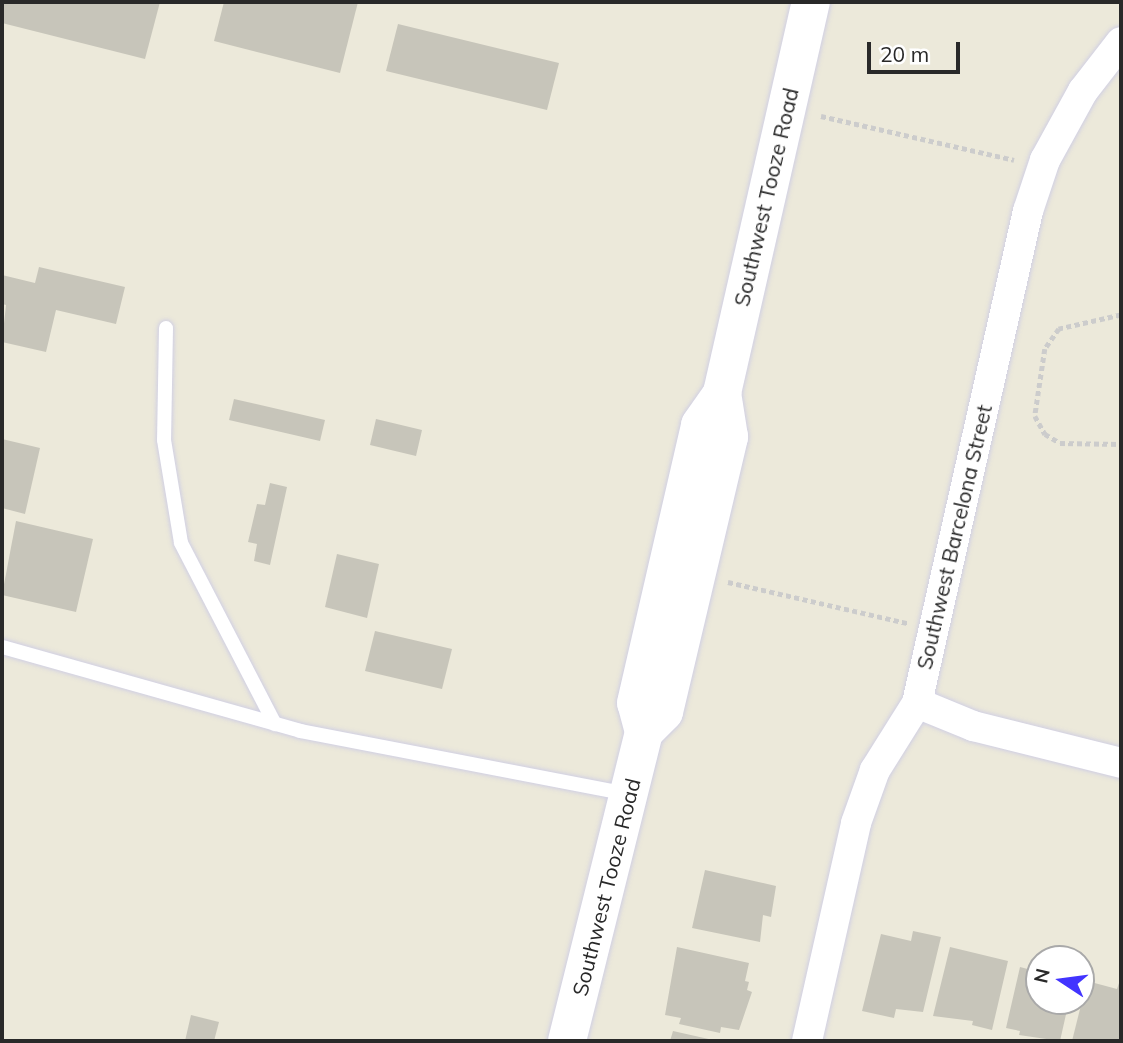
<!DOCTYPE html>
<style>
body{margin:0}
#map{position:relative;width:1123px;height:1043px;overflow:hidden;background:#ece9da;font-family:Mulish,sans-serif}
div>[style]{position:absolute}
.building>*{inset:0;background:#c7c5ba}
.path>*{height:4.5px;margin-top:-2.25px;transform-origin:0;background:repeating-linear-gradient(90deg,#ccc 0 5px,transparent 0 8.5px)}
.roads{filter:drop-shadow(0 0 2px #d0cfe3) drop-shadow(0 0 2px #d0cfe3)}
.service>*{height:14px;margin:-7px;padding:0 7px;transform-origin:7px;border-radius:7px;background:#fff}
.minor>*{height:30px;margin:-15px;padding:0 15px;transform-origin:15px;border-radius:15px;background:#fff}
.secondary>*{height:38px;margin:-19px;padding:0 19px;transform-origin:19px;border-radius:19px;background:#fff}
span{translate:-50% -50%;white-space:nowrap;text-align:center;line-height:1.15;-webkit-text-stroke:5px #fff;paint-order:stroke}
.street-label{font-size:21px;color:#292929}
.frame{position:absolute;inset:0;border:4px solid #292929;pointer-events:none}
.north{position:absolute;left:1025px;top:945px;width:70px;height:70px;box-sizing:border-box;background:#fff;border:2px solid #a9a9a9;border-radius:50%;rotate:283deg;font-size:19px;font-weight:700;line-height:28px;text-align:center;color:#292929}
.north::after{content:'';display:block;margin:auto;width:24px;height:32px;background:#4234ff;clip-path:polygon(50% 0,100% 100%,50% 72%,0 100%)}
.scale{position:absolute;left:867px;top:42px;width:93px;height:32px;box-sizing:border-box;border:4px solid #292929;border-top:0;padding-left:9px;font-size:21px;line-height:24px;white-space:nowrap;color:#292929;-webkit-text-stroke:5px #fff;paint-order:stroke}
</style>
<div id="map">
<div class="building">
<i style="clip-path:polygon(2px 2px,160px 2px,145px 59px,2px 23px)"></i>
<i style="clip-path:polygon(224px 2px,358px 2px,340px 73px,214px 41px)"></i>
<i style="clip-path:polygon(398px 24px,559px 63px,547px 110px,386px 71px)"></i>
<i style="clip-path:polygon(39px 267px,125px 287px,116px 324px,56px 310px,46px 352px,2px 342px,6px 305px,2px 304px,2px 275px,35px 283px)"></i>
<i style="clip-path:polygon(234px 399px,325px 420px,320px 441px,229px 420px)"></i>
<i style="clip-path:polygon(376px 419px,422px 430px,416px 456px,370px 445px)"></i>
<i style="clip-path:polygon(2px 439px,40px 448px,25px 514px,2px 508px)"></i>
<i style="clip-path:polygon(270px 483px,287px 487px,270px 565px,254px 561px,257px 544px,248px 542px,257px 504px,265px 505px)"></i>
<i style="clip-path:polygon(16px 521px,93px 539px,76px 612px,2px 595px)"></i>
<i style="clip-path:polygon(337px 554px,379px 564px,367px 618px,325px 607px)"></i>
<i style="clip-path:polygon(375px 631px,452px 649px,442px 689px,365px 671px)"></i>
<i style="clip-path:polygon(705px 870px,776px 886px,771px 917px,763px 915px,760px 942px,692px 928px)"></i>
<i style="clip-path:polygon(913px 931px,941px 937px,923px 1012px,896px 1009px,894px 1018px,862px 1011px,881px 934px,911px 941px)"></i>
<i style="clip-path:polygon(677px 947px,749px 963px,745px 981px,749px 982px,747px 990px,752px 992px,739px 1030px,721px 1027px,720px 1033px,679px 1024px,681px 1018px,665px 1015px)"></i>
<i style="clip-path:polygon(950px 947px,1008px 961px,992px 1030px,972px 1025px,973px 1021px,933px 1016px)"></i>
<i style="clip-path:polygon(1020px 967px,1039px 972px,1039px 1001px,1069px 1001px,1060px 1041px,1019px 1035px,1020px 1031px,1006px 1028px)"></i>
<i style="clip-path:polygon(1121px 977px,1121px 1041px,1072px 1041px,1087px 981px,1117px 989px)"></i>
<i style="clip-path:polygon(191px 1015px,219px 1022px,214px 1041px,185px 1041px)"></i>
<i style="clip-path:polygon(673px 1031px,713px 1040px,713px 1041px,670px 1041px)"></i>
</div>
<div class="path">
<i style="left:821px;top:116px;width:198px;rotate:12.8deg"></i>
<i style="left:1121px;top:315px;width:64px;rotate:167.3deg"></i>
<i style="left:1059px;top:329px;width:24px;rotate:125deg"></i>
<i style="left:1045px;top:349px;width:68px;rotate:98.5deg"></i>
<i style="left:1035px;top:416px;width:21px;rotate:61deg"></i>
<i style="left:1045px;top:434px;width:17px;rotate:31deg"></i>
<i style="left:1060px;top:443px;width:61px;rotate:0.9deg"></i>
<i style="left:728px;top:582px;width:184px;rotate:12.9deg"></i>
</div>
<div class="roads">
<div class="service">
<i style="left:166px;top:328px;width:112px;rotate:91deg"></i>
<i style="left:164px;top:440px;width:104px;rotate:80.6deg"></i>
<i style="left:181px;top:543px;width:204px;rotate:62.6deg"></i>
<i style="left:2px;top:647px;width:310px;rotate:15.7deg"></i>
<i style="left:300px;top:731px;width:334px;rotate:10.9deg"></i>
</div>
<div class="minor">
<i style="left:917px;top:703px;width:61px;rotate:22.3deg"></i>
<i style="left:973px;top:726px;width:153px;rotate:14deg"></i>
<i style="left:807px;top:1041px;width:223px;rotate:-77.3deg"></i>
<i style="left:856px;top:823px;width:56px;rotate:-70.3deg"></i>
<i style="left:875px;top:770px;width:79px;rotate:-57.9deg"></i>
<i style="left:917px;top:703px;width:504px;rotate:-77.29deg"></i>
<i style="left:1028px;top:211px;width:54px;rotate:-71.6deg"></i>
<i style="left:1045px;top:160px;width:79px;rotate:-61.2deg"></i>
<i style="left:1083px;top:91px;width:62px;rotate:-52.2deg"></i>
</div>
<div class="secondary">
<i style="left:644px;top:732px;width:28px;rotate:-45deg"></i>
<i style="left:664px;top:712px;width:283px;rotate:-76.7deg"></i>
<i style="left:729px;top:437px;width:45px;rotate:-99deg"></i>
<i style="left:722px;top:393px;width:401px;rotate:-77.2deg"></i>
<i style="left:567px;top:1041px;width:318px;rotate:-76deg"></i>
<i style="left:644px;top:732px;width:30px;rotate:-105deg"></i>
<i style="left:636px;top:703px;width:285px;rotate:-77deg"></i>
<i style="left:700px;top:425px;width:39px;rotate:-55deg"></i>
</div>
</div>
<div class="street-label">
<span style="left:766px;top:197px;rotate:-77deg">Southwest Tooze Road</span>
<span style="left:954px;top:537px;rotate:-77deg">Southwest Barcelona Street</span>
<span style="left:606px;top:887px;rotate:-76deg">Southwest Tooze Road</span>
</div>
<div class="frame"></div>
<div class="north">N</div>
<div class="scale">20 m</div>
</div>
